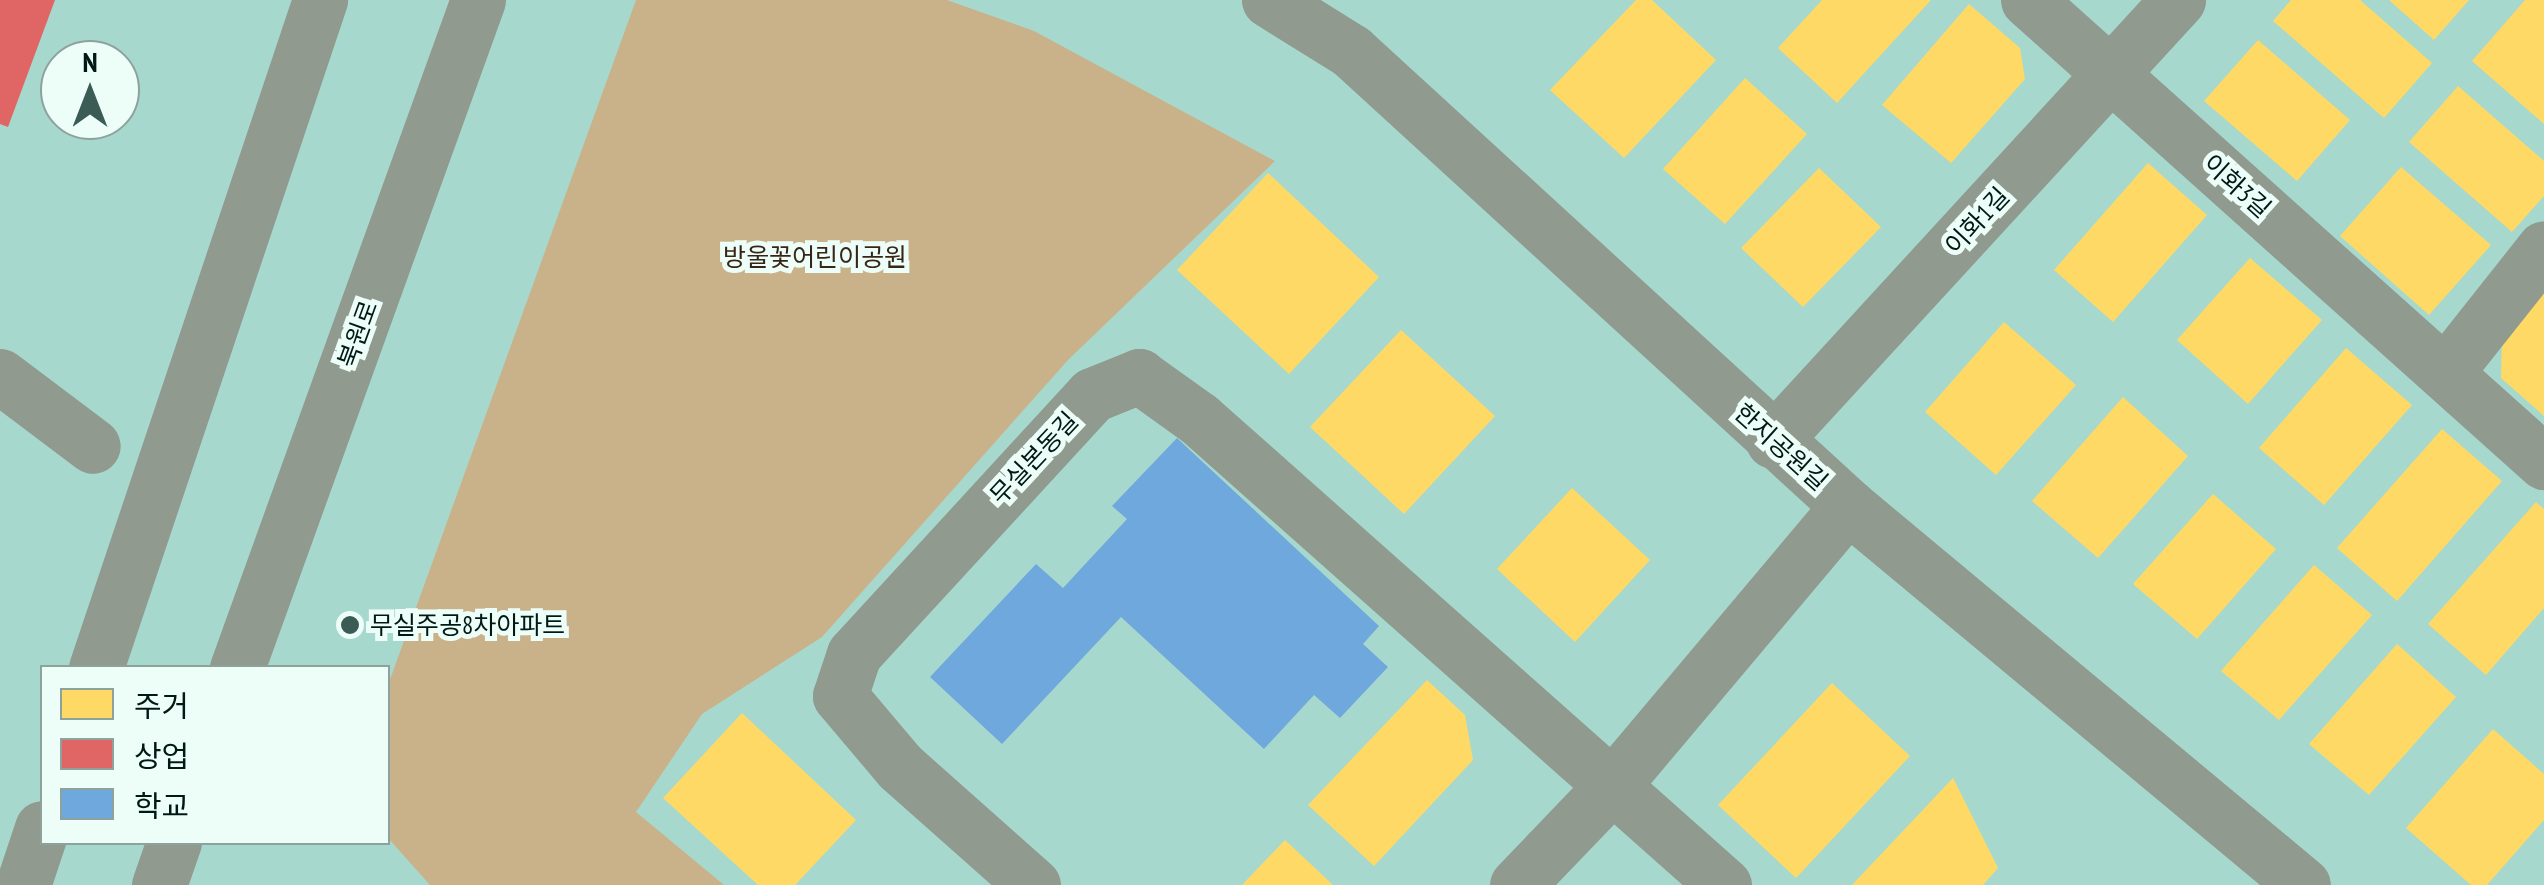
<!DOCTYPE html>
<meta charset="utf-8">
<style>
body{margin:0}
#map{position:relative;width:2544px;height:885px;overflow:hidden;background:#a7d8cd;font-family:"PT Sans Narrow","Noto Sans KR",sans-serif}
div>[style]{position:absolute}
.green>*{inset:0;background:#c9b289}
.homes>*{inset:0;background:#ffd966}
.shops>*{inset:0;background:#e06666}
.schools>*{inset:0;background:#6fa8dc}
.pedestrian>*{height:55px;margin:-27.5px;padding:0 27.5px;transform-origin:27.5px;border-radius:27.5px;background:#909a8f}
.minor>*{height:55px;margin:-27.5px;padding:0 27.5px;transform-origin:27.5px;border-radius:27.5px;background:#909a8f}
.tertiary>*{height:55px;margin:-27.5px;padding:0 27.5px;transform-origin:27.5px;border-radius:27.5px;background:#909a8f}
.dots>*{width:28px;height:28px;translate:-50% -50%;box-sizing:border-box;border:5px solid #edfef9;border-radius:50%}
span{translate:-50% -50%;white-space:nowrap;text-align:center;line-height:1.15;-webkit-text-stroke:10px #edfef9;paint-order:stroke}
.street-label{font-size:25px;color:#001914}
.park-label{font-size:25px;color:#382517}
.poi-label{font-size:25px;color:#001914}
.left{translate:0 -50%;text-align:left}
.legend{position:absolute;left:40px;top:665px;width:350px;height:180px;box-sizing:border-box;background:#edfef9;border:2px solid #8ea29d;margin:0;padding:12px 18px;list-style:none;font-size:30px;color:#001914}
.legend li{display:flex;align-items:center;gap:20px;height:50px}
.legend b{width:50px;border:2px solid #8ea29d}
.north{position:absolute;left:40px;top:40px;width:100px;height:100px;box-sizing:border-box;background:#edfef9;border:2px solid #8ea29d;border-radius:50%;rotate:0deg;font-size:28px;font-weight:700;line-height:40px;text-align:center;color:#001914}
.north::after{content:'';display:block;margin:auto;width:35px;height:45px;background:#3a5c55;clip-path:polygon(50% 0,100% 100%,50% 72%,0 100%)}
</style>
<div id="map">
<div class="green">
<i style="clip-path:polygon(636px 0,947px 0,1034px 31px,1275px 161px,1068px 360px,822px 637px,702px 714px,636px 812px,724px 885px,430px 885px,388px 838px,388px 685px)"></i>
</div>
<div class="homes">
<i style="clip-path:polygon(1636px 0,1652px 0,1716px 60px,1624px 158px,1550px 90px)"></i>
<i style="clip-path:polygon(1822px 0,1931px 0,1837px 103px,1778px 48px)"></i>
<i style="clip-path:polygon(2291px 0,2360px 0,2432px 63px,2384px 118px,2273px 21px)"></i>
<i style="clip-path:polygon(2389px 0,2469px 0,2434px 40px)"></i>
<i style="clip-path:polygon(2525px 0,2544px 0,2544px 124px,2472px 61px)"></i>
<i style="clip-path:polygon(1969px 4px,2020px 48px,2025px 79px,1951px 163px,1882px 105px)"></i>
<i style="clip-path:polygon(2258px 40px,2350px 120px,2297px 181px,2204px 101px)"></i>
<i style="clip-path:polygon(1745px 78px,1807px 134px,1725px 224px,1663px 169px)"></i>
<i style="clip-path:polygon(2458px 86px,2544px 161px,2544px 196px,2512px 232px,2409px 142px)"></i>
<i style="clip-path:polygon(2148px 163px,2207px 215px,2113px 322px,2054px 270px)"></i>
<i style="clip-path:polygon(2401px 167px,2491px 245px,2429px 315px,2340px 236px)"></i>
<i style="clip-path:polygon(1819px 168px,1881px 227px,1803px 307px,1741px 248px)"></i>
<i style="clip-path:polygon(1268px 173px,1379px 277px,1289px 374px,1177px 270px)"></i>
<i style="clip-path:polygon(2250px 258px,2322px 320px,2248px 404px,2177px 340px)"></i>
<i style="clip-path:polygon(2544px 291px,2544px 416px,2501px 378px,2502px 339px)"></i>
<i style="clip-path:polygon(2004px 322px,2076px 385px,1996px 475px,1925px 412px)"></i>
<i style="clip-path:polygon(1401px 330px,1495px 416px,1404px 514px,1310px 427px)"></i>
<i style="clip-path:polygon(2346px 348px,2412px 405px,2324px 505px,2259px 448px)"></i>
<i style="clip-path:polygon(2123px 397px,2188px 456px,2098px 558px,2032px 501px)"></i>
<i style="clip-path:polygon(2442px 429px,2502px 481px,2397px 601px,2337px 548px)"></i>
<i style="clip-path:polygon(1572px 488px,1650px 560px,1575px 642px,1497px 569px)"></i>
<i style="clip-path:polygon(2213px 494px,2276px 549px,2197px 639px,2133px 584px)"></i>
<i style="clip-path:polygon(2536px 502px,2544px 509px,2544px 608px,2486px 675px,2428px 624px)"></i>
<i style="clip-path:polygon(2314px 565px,2372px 615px,2279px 720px,2221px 671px)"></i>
<i style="clip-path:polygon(2397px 644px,2456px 697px,2369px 795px,2309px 744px)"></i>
<i style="clip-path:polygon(1427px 680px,1465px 715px,1473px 760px,1374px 866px,1308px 805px)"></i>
<i style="clip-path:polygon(1832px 683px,1910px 756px,1796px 878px,1718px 805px)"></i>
<i style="clip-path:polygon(742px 713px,856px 820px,795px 885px,758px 885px,663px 798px)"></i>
<i style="clip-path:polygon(2493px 729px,2544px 774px,2544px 820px,2487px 885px,2471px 885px,2406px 828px)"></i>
<i style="clip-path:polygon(1953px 778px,1998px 868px,1983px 885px,1852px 885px)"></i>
<i style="clip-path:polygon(1285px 840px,1333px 885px,1242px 885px)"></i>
</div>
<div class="shops">
<i style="clip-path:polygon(0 0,55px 0,8px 127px,0 124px)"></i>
</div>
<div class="schools">
<i style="clip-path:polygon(1177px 438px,1379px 626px,1363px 644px,1388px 667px,1340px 718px,1314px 695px,1264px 749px,1121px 617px,1002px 744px,930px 677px,1036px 564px,1063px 588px,1127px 519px,1112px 506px)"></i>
</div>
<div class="pedestrian">
<i style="left:0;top:376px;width:116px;rotate:37deg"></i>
</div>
<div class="minor">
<i style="left:2028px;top:0;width:693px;rotate:41.84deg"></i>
<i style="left:2445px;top:373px;width:159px;rotate:-51.6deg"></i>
<i style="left:1773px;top:441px;width:599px;rotate:-47.44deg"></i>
<i style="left:1033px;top:885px;width:178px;rotate:-138.4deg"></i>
<i style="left:900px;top:767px;width:93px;rotate:-130.2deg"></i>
<i style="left:840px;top:696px;width:44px;rotate:-71.6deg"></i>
<i style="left:854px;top:654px;width:352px;rotate:-47.4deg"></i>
<i style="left:1092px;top:395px;width:51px;rotate:-22deg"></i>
<i style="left:1139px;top:376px;width:74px;rotate:35.6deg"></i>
<i style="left:1199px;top:419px;width:702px;rotate:41.59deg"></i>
<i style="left:1517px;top:885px;width:137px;rotate:-46.2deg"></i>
<i style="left:1612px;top:786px;width:366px;rotate:-49.9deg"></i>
</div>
<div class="tertiary">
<i style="left:1269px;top:0;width:97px;rotate:31.9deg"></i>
<i style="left:1351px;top:51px;width:674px;rotate:42.47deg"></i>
<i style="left:1848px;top:506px;width:592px;rotate:39.79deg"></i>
<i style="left:96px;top:668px;width:705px;rotate:-71.46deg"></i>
<i style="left:237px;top:668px;width:710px;rotate:-70.16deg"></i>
<i style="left:23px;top:885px;width:60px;rotate:-71.6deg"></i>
<i style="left:159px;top:885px;width:46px;rotate:-70.8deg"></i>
</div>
<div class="dots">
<i style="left:350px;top:625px;background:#3a5c55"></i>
</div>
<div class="street-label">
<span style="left:2237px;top:186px;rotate:42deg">이화3길</span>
<span style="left:1977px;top:221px;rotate:-47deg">이화1길</span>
<span style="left:358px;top:334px;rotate:-70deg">북원로</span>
<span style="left:1781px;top:447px;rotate:42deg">한지공원길</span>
<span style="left:1034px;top:458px;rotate:-47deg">무실본동길</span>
</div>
<div class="park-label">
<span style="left:815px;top:257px">방울꽃어린이공원</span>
</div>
<div class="poi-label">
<span class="left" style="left:370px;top:625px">무실주공8차아파트</span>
</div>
<ul class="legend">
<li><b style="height:28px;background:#ffd966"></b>주거</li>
<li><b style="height:28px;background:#e06666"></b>상업</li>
<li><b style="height:28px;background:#6fa8dc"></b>학교</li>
</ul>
<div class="north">N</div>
</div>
